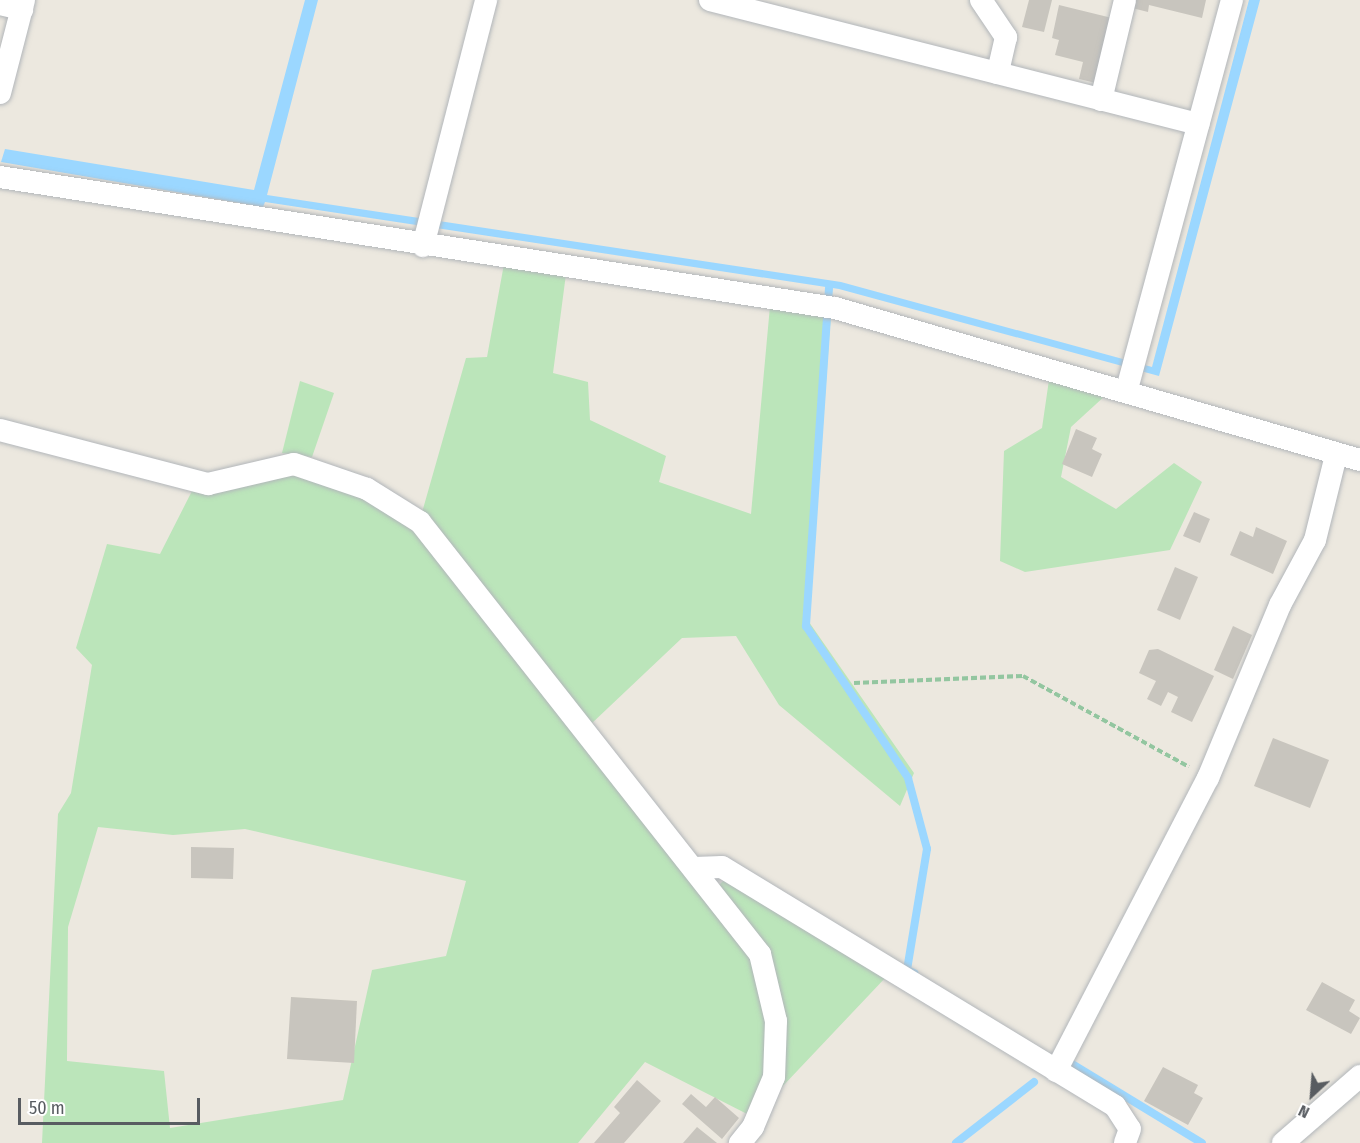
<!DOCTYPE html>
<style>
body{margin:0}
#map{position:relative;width:1360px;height:1143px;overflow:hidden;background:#ece8df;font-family:"Fira Sans Condensed",sans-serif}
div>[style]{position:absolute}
.green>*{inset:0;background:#bbe5ba}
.water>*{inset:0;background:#9bd7ff}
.stream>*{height:8px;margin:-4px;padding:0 4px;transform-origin:4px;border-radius:4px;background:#9bd7ff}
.building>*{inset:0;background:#c8c5be}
.path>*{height:4px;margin-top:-2px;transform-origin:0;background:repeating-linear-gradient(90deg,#93c6a0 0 6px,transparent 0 9px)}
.roads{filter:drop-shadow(0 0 2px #b2b6ba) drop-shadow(0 0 2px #b2b6ba)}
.minor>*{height:22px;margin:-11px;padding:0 11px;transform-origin:11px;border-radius:11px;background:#fff}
span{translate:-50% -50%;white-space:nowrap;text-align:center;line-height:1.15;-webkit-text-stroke:4.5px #fff;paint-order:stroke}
.north{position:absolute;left:1282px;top:1065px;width:60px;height:60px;-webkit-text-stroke:4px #fff;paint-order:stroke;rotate:206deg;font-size:16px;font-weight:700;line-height:24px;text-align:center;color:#585c61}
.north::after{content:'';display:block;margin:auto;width:21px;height:27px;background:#585c61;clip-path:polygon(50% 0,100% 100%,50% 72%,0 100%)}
.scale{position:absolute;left:18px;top:1098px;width:182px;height:27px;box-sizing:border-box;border:3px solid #585c61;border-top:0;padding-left:8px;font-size:18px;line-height:21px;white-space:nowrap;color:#585c61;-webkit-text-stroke:4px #fff;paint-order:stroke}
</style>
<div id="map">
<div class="green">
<i style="clip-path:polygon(504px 264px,566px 274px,553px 373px,588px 382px,590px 420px,666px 456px,659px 482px,751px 514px,770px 306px,831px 313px,809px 622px,914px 773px,900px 806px,779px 705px,736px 636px,682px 638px,590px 725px,421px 516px,466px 358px,487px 357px)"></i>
<i style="clip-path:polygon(1050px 373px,1107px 394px,1071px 427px,1061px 477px,1116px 509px,1174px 463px,1202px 482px,1170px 550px,1025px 572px,1000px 561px,1004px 451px,1042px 428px)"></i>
<i style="clip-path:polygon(300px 381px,334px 393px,312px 457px,282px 453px)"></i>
<i style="clip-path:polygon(evenodd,291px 472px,365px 493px,411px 524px,752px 960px,768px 1024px,765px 1073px,751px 1116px,645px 1062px,578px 1143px,42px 1143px,58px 814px,71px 793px,92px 665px,76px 648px,107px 544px,160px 554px,192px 491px,291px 472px,98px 827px,173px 835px,245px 829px,466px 881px,446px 956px,372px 970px,343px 1100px,170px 1128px,164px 1071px,67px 1061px,68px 927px,98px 827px)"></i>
<i style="clip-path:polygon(725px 879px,887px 976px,781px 1088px,782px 1020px,718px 886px)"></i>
</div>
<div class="water">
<i style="clip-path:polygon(305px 0,318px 0,267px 195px,841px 282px,1152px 367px,1249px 0,1260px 0,1159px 376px,839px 289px,265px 202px,263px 207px,1px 162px,5px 149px,254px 190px)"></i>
</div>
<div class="stream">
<i style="left:829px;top:288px;width:339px;rotate:93.9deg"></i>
<i style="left:806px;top:626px;width:183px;rotate:56.1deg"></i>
<i style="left:908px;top:778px;width:73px;rotate:75deg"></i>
<i style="left:927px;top:849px;width:123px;rotate:99.4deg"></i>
<i style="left:907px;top:970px;width:8px;rotate:23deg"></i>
<i style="left:1072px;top:1064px;width:152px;rotate:31.3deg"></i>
<i style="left:956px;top:1143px;width:99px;rotate:-38deg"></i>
</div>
<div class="building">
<i style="clip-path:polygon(1029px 0,1052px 0,1044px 32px,1022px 27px)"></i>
<i style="clip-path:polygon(1134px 0,1206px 0,1202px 18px,1149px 5px,1148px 12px,1132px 8px)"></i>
<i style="clip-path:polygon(1059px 5px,1112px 18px,1096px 83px,1079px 79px,1083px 62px,1055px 55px,1059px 40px,1052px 38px)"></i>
<i style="clip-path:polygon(1076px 429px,1097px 438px,1092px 449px,1102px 454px,1092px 477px,1062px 464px)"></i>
<i style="clip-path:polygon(1194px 512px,1210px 519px,1200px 543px,1183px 536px)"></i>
<i style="clip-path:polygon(1256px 527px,1287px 541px,1273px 574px,1230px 555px,1240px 531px,1253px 537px)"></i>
<i style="clip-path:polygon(1175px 567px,1198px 577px,1180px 620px,1157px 610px)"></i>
<i style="clip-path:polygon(1233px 626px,1252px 635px,1233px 679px,1214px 670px)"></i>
<i style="clip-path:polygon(1158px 649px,1214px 676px,1192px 722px,1171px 712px,1178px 697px,1168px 692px,1161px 706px,1147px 699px,1156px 681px,1139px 673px,1149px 650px)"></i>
<i style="clip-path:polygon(1273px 738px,1329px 760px,1310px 808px,1254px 786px)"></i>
<i style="clip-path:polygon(191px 847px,234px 848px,233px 879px,191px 878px)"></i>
<i style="clip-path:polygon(1322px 982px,1355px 1000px,1349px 1011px,1360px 1018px,1351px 1034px,1306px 1010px)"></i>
<i style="clip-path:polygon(291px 997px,357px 1001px,354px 1063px,287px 1059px)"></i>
<i style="clip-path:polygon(1163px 1067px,1198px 1085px,1194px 1093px,1203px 1098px,1188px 1125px,1144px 1101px)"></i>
<i style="clip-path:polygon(637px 1080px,661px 1101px,624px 1143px,594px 1143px,620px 1113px,614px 1107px)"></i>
<i style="clip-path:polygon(691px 1094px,706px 1107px,715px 1097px,739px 1118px,722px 1139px,682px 1104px)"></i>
<i style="clip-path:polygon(697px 1127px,717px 1143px,683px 1143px)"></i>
</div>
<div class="path">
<i style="left:854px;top:683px;width:169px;rotate:-2.4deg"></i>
<i style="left:1023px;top:676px;width:189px;rotate:28.7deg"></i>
</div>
<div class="roads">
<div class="minor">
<i style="left:710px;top:0;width:504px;rotate:14.26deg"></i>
<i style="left:981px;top:0;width:45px;rotate:56deg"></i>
<i style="left:1006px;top:37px;width:37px;rotate:103deg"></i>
<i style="left:0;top:4px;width:23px;rotate:13deg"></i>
<i style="left:0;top:93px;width:96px;rotate:-75.5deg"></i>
<i style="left:1101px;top:100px;width:103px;rotate:-76.5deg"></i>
<i style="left:0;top:177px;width:845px;rotate:8.92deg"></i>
<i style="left:835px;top:308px;width:547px;rotate:16.15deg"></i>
<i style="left:423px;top:246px;width:254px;rotate:-75.6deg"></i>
<i style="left:1127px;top:389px;width:403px;rotate:-74.9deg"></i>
<i style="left:0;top:430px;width:215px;rotate:14.6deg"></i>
<i style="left:208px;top:484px;width:88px;rotate:-13.1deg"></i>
<i style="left:294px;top:464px;width:77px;rotate:18.9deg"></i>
<i style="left:367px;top:489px;width:62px;rotate:31.9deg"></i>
<i style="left:420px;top:522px;width:550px;rotate:51.8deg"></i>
<i style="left:760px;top:954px;width:69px;rotate:76.6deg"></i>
<i style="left:776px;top:1021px;width:56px;rotate:92deg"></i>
<i style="left:774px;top:1077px;width:54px;rotate:112.8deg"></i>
<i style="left:753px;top:1127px;width:21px;rotate:129deg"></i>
<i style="left:694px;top:868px;width:28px;rotate:-2deg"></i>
<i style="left:722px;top:867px;width:460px;rotate:31.3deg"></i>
<i style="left:1115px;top:1106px;width:27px;rotate:57deg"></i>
<i style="left:1130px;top:1129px;width:15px;rotate:110deg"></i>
<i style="left:1056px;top:1071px;width:330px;rotate:-62.6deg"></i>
<i style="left:1208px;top:778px;width:187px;rotate:-67.4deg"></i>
<i style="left:1280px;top:605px;width:74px;rotate:-61.7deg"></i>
<i style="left:1315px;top:540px;width:88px;rotate:-76.1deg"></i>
<i style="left:1283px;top:1143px;width:102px;rotate:-41deg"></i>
</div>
</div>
<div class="north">N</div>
<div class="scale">50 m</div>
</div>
